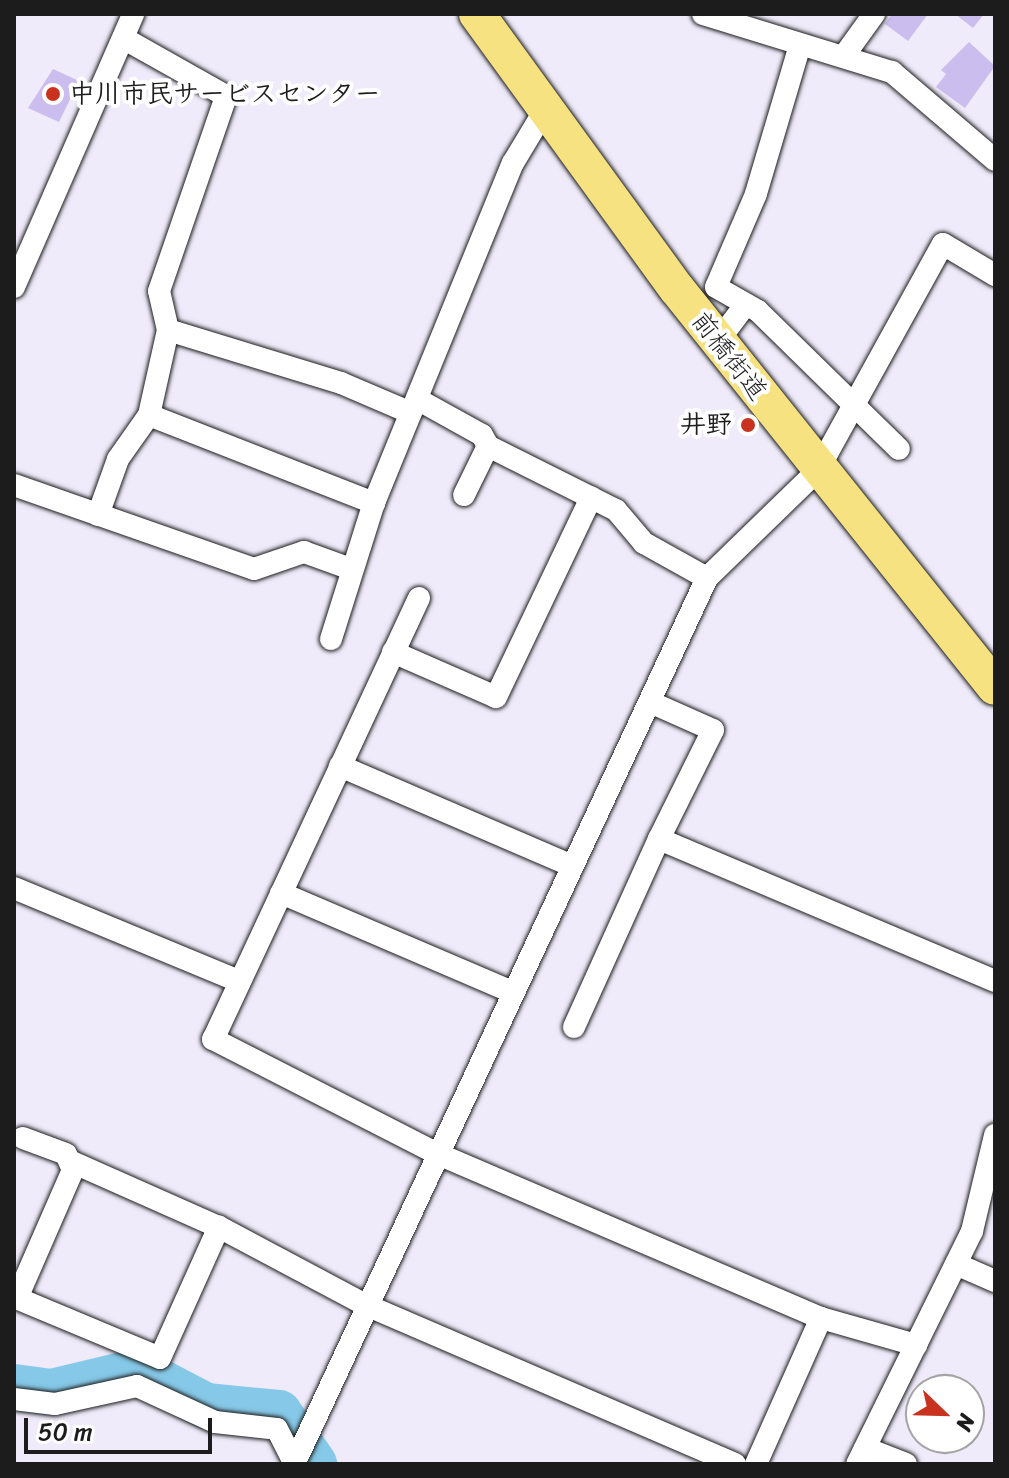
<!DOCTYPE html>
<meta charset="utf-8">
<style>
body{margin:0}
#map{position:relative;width:1009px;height:1478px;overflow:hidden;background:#efebfa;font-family:Sriracha,"Klee One",sans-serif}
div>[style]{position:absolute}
.river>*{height:46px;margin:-23px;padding:0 23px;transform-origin:23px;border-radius:23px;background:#86c8e7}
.building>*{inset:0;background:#cbbdee}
.roads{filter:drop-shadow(0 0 2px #1c1c1c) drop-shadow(0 0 2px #1c1c1c)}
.street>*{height:22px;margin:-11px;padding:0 11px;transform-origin:11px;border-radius:11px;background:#fff}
.primary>*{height:36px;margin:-18px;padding:0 18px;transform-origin:18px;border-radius:18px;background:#f7e281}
.dots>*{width:22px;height:22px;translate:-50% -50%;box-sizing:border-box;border:4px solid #fff;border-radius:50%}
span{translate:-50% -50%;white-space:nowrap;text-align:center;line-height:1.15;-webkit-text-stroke:8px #fff;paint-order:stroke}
.poi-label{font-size:26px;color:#1c1c1c;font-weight:700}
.left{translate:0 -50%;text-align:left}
.right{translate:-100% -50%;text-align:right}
.street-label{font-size:26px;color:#1c1c1c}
.frame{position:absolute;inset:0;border:16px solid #1c1c1c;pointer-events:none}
.north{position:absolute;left:905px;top:1374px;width:80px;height:80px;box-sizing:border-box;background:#fff;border:2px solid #a4a4a4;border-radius:50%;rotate:113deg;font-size:22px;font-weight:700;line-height:32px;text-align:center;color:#1c1c1c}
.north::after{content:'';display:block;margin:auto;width:28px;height:36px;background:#c8321e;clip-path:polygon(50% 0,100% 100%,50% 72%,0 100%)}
.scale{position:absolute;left:24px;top:1418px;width:188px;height:36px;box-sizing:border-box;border:4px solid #1c1c1c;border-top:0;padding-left:10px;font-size:24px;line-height:28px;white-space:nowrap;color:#1c1c1c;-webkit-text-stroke:6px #fff;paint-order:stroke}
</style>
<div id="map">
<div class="river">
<i style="left:14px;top:1387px;width:37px;rotate:8deg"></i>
<i style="left:51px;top:1392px;width:90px;rotate:-13.4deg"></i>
<i style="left:139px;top:1371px;width:76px;rotate:27.6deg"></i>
<i style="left:206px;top:1406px;width:73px;rotate:5.5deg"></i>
<i style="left:279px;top:1413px;width:62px;rotate:55.5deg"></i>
</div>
<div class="building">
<i style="clip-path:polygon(892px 14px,928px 14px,908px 41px,885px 24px)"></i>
<i style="clip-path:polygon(955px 14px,984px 14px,973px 28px)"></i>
<i style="clip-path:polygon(969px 42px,995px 66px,965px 108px,936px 87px,946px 74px,941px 70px)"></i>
<i style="clip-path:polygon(53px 69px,79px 81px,59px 122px,28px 108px)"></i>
</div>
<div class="roads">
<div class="street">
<i style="left:703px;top:14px;width:198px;rotate:17.1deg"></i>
<i style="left:892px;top:72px;width:135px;rotate:40.5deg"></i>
<i style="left:800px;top:45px;width:155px;rotate:106.5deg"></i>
<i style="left:756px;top:194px;width:101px;rotate:113.3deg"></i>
<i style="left:716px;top:287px;width:48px;rotate:29.7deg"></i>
<i style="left:758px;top:311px;width:197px;rotate:44.4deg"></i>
<i style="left:846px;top:53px;width:48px;rotate:-54.3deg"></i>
<i style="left:14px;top:287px;width:298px;rotate:-66.4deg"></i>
<i style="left:168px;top:330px;width:181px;rotate:17deg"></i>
<i style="left:341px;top:383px;width:76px;rotate:23.2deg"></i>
<i style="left:718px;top:341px;width:46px;rotate:-52.9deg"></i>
<i style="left:417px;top:399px;width:74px;rotate:29deg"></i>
<i style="left:482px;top:435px;width:13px;rotate:61deg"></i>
<i style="left:149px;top:415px;width:242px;rotate:21.4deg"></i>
<i style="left:14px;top:485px;width:254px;rotate:19.3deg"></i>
<i style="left:254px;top:569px;width:53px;rotate:-18.8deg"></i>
<i style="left:304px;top:552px;width:50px;rotate:19.9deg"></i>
<i style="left:464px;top:495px;width:55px;rotate:-63.9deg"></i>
<i style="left:488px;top:446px;width:143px;rotate:26.6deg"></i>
<i style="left:616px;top:510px;width:43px;rotate:49.7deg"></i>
<i style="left:644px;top:543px;width:72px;rotate:29.1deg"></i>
<i style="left:98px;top:515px;width:59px;rotate:-70.3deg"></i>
<i style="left:118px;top:459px;width:54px;rotate:-54.8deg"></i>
<i style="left:149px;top:415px;width:87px;rotate:-77.4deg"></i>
<i style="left:168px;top:330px;width:40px;rotate:-103deg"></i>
<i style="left:159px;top:291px;width:206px;rotate:-71deg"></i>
<i style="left:226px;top:96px;width:118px;rotate:-150.6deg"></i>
<i style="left:419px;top:598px;width:487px;rotate:115deg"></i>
<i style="left:213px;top:1039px;width:253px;rotate:27.1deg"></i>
<i style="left:438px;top:1154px;width:417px;rotate:23.2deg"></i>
<i style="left:821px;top:1318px;width:99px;rotate:15.9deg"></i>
<i style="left:331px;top:639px;width:143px;rotate:-72.5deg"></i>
<i style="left:374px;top:503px;width:367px;rotate:-67.8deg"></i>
<i style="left:513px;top:163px;width:64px;rotate:-59deg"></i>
<i style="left:393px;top:652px;width:112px;rotate:23.6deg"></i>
<i style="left:496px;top:697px;width:221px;rotate:-64.5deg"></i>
<i style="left:650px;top:702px;width:69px;rotate:24deg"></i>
<i style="left:713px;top:730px;width:122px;rotate:116.4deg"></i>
<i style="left:340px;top:766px;width:253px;rotate:23.3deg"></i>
<i style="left:14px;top:888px;width:243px;rotate:22.5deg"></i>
<i style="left:281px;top:893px;width:251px;rotate:23.2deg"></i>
<i style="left:574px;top:1027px;width:206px;rotate:-65.7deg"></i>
<i style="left:659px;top:839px;width:365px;rotate:22.9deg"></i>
<i style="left:72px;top:1162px;width:161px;rotate:23.9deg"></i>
<i style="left:219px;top:1227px;width:166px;rotate:28deg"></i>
<i style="left:366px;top:1305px;width:402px;rotate:23.3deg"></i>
<i style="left:956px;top:1264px;width:43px;rotate:23.6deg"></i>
<i style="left:14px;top:1297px;width:158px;rotate:22.7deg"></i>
<i style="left:160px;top:1358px;width:144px;rotate:-65.8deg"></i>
<i style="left:17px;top:1298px;width:140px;rotate:-66.4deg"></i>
<i style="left:73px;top:1170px;width:17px;rotate:-114deg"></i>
<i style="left:66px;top:1154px;width:46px;rotate:-159.6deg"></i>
<i style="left:14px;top:1399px;width:41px;rotate:7deg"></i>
<i style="left:55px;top:1404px;width:84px;rotate:-12.4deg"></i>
<i style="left:137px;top:1386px;width:86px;rotate:24.8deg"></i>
<i style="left:215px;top:1422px;width:62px;rotate:6.4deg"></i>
<i style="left:277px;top:1429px;width:39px;rotate:63deg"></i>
<i style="left:865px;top:1448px;width:44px;rotate:21.3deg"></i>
<i style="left:297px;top:1458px;width:971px;rotate:-65.02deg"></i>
<i style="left:707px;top:578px;width:155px;rotate:-44.2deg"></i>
<i style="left:818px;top:470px;width:258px;rotate:-61.1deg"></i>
<i style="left:943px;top:244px;width:61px;rotate:30.8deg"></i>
<i style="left:756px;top:1464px;width:160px;rotate:-66deg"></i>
<i style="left:857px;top:1464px;width:260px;rotate:-63.7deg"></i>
<i style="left:972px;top:1231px;width:99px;rotate:-76.5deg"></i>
</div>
<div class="primary">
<i style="left:477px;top:14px;width:340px;rotate:54deg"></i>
<i style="left:677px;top:289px;width:509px;rotate:51.38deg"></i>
</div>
</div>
<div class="dots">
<i style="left:53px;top:94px;background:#c8321e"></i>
<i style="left:748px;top:425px;background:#c8321e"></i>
</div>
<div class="poi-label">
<span class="left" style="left:69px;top:94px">中川市民サービスセンター</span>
<span class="right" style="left:732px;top:425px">井野</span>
</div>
<div class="street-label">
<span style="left:729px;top:356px;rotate:52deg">前橋街道</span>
</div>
<div class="frame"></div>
<div class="north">N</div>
<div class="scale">50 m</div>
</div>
